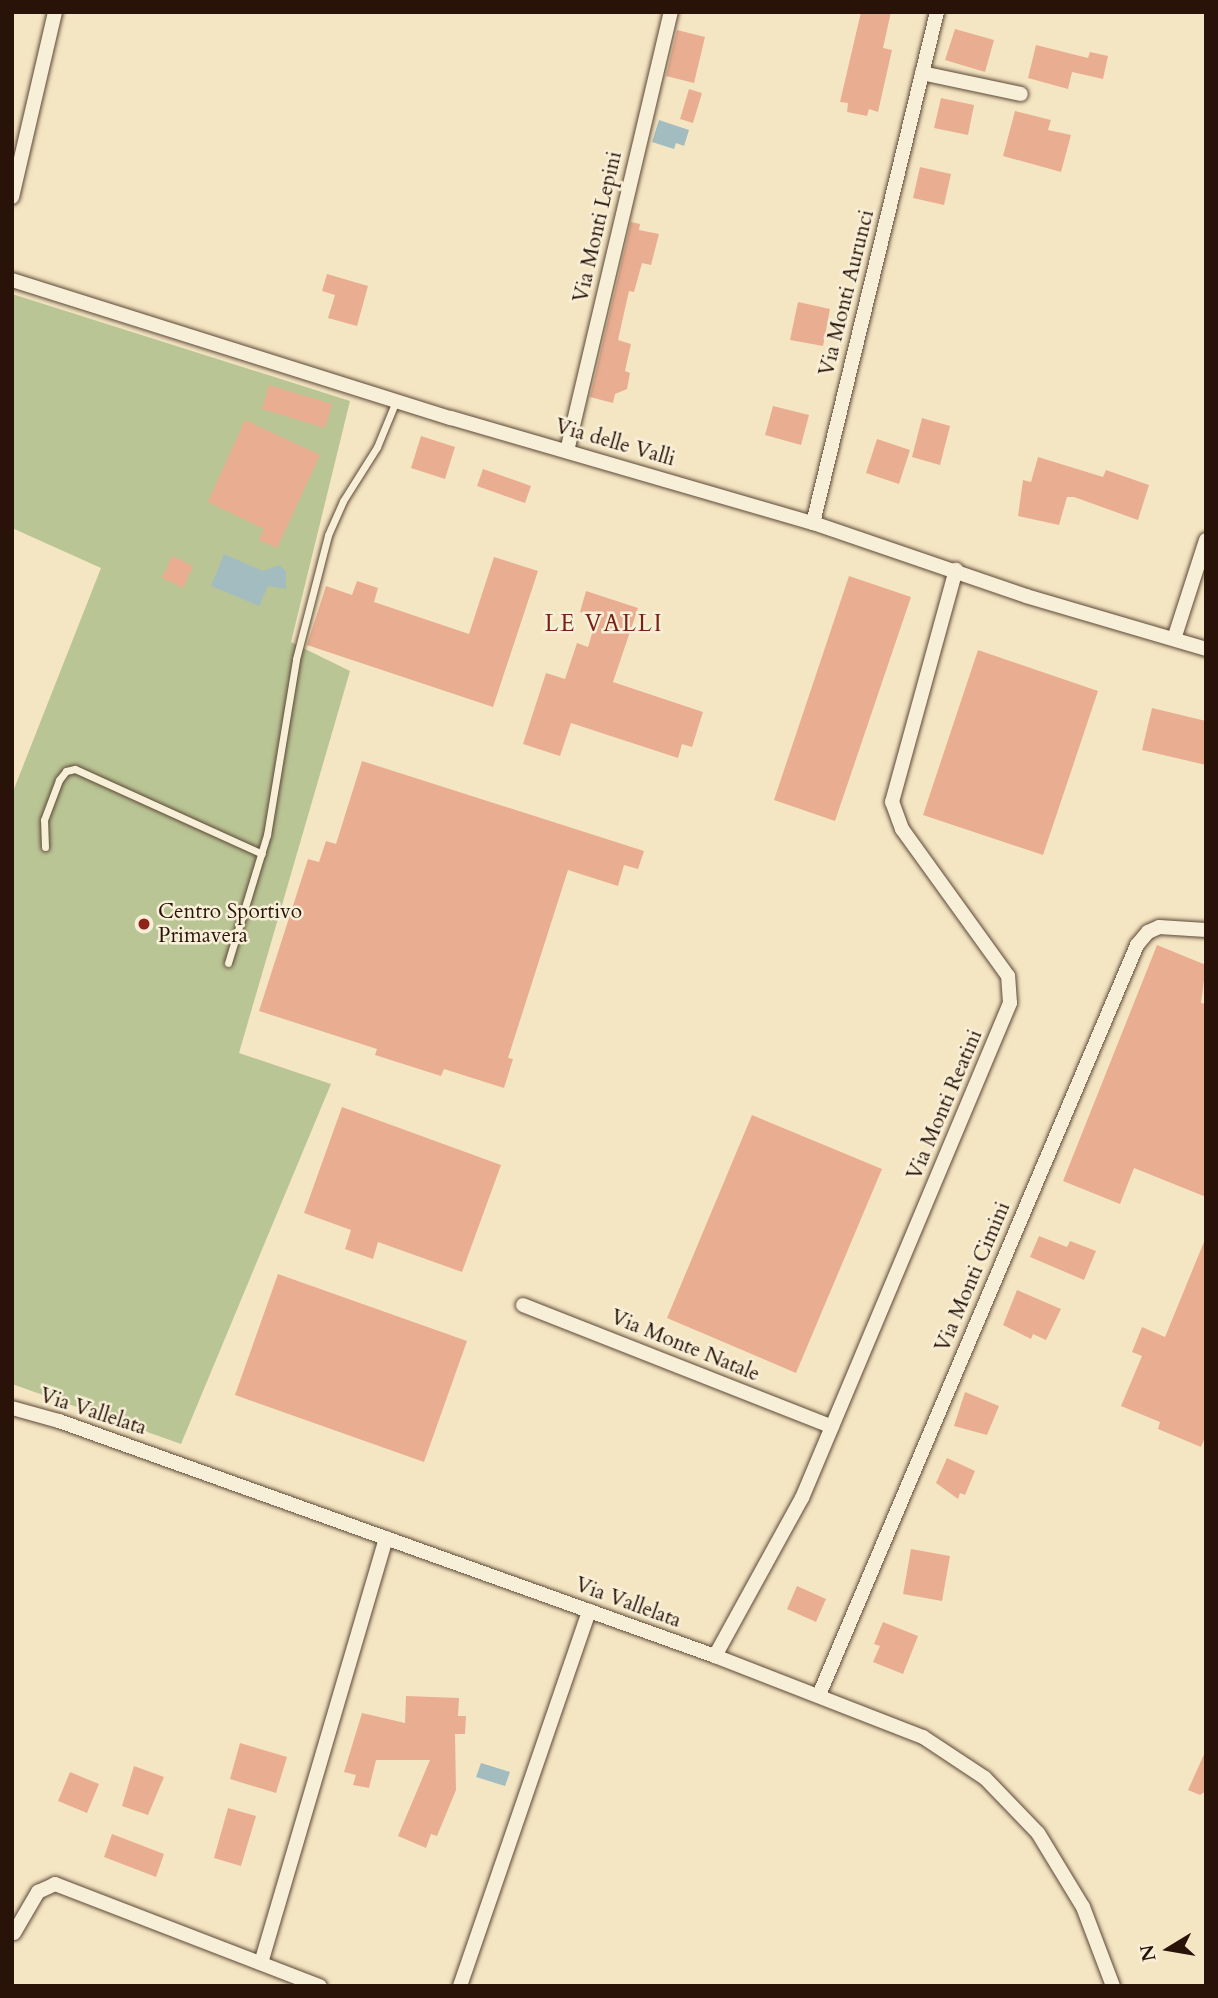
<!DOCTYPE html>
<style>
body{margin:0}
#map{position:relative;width:1218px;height:1998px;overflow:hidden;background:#f5e6c3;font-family:Cardo,serif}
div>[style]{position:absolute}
.green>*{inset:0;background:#bac595}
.water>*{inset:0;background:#a3bcbf}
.building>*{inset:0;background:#e9ae91}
.roads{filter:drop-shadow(0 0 2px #5c4837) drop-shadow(0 0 2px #5c4837)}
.service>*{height:7px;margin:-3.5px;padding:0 3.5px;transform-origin:3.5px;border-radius:3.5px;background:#f8efd8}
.minor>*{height:14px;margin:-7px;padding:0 7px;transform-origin:7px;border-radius:7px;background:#f8efd8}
.dots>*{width:19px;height:19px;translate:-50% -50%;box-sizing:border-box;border:4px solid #f8efd8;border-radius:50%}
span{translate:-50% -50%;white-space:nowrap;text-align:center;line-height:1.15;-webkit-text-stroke:5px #f8efd8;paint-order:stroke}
.street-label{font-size:21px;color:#291308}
.poi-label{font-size:21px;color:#291308}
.left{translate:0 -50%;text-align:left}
.neighbourhood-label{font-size:23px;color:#7a1f14;letter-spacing:2px}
.frame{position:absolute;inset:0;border:14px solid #291308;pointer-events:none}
.north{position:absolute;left:1134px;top:1914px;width:70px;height:70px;-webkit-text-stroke:5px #f8efd8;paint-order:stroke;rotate:259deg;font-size:19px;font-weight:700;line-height:28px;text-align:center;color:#291308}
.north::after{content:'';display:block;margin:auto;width:24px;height:32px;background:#291308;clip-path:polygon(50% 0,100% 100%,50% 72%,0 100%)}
</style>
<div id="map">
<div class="green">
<i style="clip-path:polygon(12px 294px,350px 401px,291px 642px,350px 671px,239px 1053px,331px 1084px,181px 1444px,12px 1384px,12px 794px,101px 568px,12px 528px)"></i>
</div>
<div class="water">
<i style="clip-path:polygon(659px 120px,689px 130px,684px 146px,676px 143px,674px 149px,652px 142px)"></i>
<i style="clip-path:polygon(224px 554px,263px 571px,279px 565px,286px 571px,286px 589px,268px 586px,259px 606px,211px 586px)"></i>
<i style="clip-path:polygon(481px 1763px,510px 1772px,505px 1786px,476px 1777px)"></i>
</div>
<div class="building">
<i style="clip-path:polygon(861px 12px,891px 12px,883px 48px,892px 50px,878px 112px,869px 109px,867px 116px,847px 112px,848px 103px,840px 102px)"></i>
<i style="clip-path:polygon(955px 29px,994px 40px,985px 72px,945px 60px)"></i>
<i style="clip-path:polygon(677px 30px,705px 37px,694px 83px,666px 76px)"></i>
<i style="clip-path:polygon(1036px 45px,1088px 58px,1090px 52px,1108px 56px,1103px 79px,1072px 72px,1068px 89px,1028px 78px)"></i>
<i style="clip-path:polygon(689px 89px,702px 93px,693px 123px,680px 119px)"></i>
<i style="clip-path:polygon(941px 98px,974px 105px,968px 135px,934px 128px)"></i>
<i style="clip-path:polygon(1015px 111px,1051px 120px,1048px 130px,1071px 135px,1061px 172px,1003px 156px)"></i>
<i style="clip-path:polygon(920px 167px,951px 174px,944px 205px,913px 198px)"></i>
<i style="clip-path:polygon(631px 222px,640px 224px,639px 230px,659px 234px,651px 265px,642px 263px,634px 292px,629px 291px,618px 340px,631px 344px,625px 371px,630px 373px,627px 389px,615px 394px,613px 403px,590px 397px)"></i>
<i style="clip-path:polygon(327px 274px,368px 286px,357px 326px,328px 318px,335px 295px,322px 291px)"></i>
<i style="clip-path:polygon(798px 302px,830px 309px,823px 346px,790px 340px)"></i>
<i style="clip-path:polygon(269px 385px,332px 404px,325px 428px,262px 409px)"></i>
<i style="clip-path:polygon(773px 406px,809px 415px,801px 445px,765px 435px)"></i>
<i style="clip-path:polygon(922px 418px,950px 426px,940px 465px,912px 457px)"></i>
<i style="clip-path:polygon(245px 420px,320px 455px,277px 548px,259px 540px,264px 529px,208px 502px)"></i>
<i style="clip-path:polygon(421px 436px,455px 447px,445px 479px,411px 468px)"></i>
<i style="clip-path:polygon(877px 439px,910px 450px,899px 484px,866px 473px)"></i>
<i style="clip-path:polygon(1038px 457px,1103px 477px,1106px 470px,1149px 485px,1138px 520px,1074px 497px,1067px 497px,1059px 525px,1018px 516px,1023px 480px,1031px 482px)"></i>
<i style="clip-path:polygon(483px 469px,531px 486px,525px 503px,477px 486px)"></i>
<i style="clip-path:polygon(172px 556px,193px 566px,183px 588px,162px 578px)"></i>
<i style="clip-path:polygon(494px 557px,538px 571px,493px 707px,307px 645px,326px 586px,352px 595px,357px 581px,378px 588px,374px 602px,469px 634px)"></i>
<i style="clip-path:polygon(849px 576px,911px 597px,835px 821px,774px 800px)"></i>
<i style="clip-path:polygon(586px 591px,638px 608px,613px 682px,703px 712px,692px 747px,682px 744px,678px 758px,571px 723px,560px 756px,523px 744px,546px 673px,565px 679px,577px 643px,588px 647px,597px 617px,580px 612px)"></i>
<i style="clip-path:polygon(978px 650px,1098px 691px,1043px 855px,923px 815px)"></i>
<i style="clip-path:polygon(1152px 708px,1206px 721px,1206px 765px,1142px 750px)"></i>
<i style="clip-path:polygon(362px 761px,644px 851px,638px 869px,624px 865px,618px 886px,568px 870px,508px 1058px,513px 1059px,504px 1088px,444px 1069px,441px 1076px,375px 1055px,377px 1049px,259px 1011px,308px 859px,319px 862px,326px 841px,336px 844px)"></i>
<i style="clip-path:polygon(1157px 945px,1206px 965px,1201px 1003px,1206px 1004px,1206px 1197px,1134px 1168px,1120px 1204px,1063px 1181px)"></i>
<i style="clip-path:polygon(342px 1107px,501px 1165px,462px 1272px,378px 1242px,373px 1259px,345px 1249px,351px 1230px,304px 1213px)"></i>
<i style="clip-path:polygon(752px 1115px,882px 1169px,796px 1373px,667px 1318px)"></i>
<i style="clip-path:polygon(1039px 1236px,1067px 1247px,1070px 1241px,1096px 1251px,1084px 1280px,1030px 1257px)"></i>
<i style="clip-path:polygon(1206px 1237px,1206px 1435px,1201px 1447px,1158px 1429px,1160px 1422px,1121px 1406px,1142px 1356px,1132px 1352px,1142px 1327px,1165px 1337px)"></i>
<i style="clip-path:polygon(278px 1274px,467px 1341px,424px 1462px,235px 1395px)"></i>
<i style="clip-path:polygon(1017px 1290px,1061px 1309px,1046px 1340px,1033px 1334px,1031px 1339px,1003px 1325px)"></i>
<i style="clip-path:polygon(965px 1392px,999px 1406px,987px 1435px,954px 1426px)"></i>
<i style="clip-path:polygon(947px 1458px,975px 1471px,965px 1495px,960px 1493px,958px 1499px,936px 1483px)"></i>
<i style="clip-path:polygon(911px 1549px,950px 1556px,942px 1601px,903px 1594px)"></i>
<i style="clip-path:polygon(797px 1586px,826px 1599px,816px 1622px,787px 1609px)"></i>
<i style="clip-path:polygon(883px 1622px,918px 1636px,903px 1674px,873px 1662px,880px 1646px,874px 1644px)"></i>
<i style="clip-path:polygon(406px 1696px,459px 1698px,458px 1716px,466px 1716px,465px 1734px,455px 1734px,456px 1790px,437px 1836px,431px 1834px,426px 1848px,398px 1836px,430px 1760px,376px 1760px,369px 1788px,353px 1785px,356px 1775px,344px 1772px,362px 1713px,405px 1723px)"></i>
<i style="clip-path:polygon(240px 1743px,287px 1757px,276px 1793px,230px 1779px)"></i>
<i style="clip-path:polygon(1206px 1750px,1206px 1791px,1200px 1795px,1188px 1790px)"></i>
<i style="clip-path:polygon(134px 1766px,164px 1777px,148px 1815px,122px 1806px)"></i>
<i style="clip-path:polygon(70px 1772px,99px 1784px,87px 1813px,58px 1801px)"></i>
<i style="clip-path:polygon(228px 1808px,256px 1816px,241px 1866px,214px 1858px)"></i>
<i style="clip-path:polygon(112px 1834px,164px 1854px,156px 1877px,104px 1857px)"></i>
</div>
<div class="roads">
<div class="service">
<i style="left:45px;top:847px;width:27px;rotate:-92deg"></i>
<i style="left:44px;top:820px;width:43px;rotate:-69.4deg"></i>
<i style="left:59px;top:780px;width:11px;rotate:-52deg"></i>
<i style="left:66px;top:771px;width:9px;rotate:-13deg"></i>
<i style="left:75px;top:769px;width:205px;rotate:24.4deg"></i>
<i style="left:228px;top:963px;width:134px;rotate:-73.1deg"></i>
<i style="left:267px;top:835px;width:178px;rotate:-80.6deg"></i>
<i style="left:296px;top:659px;width:128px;rotate:-75.5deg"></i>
<i style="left:328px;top:535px;width:37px;rotate:-66deg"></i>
<i style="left:343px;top:501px;width:64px;rotate:-57.8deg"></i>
<i style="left:377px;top:447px;width:50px;rotate:-67.6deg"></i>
</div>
<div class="minor">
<i style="left:922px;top:73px;width:101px;rotate:12deg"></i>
<i style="left:12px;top:197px;width:190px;rotate:-76.9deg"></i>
<i style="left:12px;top:280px;width:460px;rotate:17.5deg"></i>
<i style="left:451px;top:418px;width:377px;rotate:16.2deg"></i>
<i style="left:813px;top:523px;width:225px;rotate:18.9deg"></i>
<i style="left:1026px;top:596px;width:188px;rotate:16.4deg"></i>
<i style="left:567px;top:451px;width:451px;rotate:-76.7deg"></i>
<i style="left:813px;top:523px;width:526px;rotate:-76.36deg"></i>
<i style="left:1174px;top:639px;width:104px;rotate:-72.1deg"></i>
<i style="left:523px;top:1305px;width:332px;rotate:21.5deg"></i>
<i style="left:12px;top:1408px;width:49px;rotate:15.5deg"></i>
<i style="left:59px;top:1421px;width:697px;rotate:19.71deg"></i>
<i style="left:715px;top:1656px;width:223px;rotate:21.3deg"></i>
<i style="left:923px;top:1737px;width:74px;rotate:33.5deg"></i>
<i style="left:985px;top:1778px;width:76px;rotate:46.1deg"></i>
<i style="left:1038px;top:1833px;width:87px;rotate:58.7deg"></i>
<i style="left:1083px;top:1907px;width:85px;rotate:69.2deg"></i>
<i style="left:715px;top:1656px;width:180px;rotate:-61.2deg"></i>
<i style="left:802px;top:1498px;width:537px;rotate:-67.21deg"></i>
<i style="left:1010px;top:1003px;width:27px;rotate:-94deg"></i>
<i style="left:1008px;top:976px;width:181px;rotate:-125.8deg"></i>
<i style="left:902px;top:829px;width:29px;rotate:-110deg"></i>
<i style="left:892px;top:802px;width:241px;rotate:-74.6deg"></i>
<i style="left:819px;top:1695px;width:815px;rotate:-67.02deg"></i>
<i style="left:1137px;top:945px;width:17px;rotate:-50deg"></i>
<i style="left:1148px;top:932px;width:12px;rotate:-24deg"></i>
<i style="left:1159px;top:927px;width:47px;rotate:3.7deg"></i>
<i style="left:14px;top:1933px;width:48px;rotate:-59.7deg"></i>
<i style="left:38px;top:1892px;width:19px;rotate:-25deg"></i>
<i style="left:55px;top:1884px;width:284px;rotate:21.1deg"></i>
<i style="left:261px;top:1963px;width:443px;rotate:-73.6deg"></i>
<i style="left:460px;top:1986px;width:397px;rotate:-71deg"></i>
</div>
</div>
<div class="dots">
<i style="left:144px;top:924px;background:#8f2418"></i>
</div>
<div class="street-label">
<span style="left:598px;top:227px;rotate:-77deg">Via Monti Lepini</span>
<span style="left:847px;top:293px;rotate:-76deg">Via Monti Aurunci</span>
<span style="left:615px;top:443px;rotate:16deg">Via delle Valli</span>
<span style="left:945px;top:1105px;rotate:-67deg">Via Monti Reatini</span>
<span style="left:973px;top:1277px;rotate:-67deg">Via Monti Cimini</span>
<span style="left:685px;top:1346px;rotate:22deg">Via Monte Natale</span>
<span style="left:93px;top:1412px;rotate:18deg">Via Vallelata</span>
<span style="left:628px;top:1603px;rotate:20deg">Via Vallelata</span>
</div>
<div class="poi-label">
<span class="left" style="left:158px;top:924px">Centro Sportivo<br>Primavera</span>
</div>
<div class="neighbourhood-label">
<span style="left:604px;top:624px">LE VALLI</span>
</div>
<div class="frame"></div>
<div class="north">N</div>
</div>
